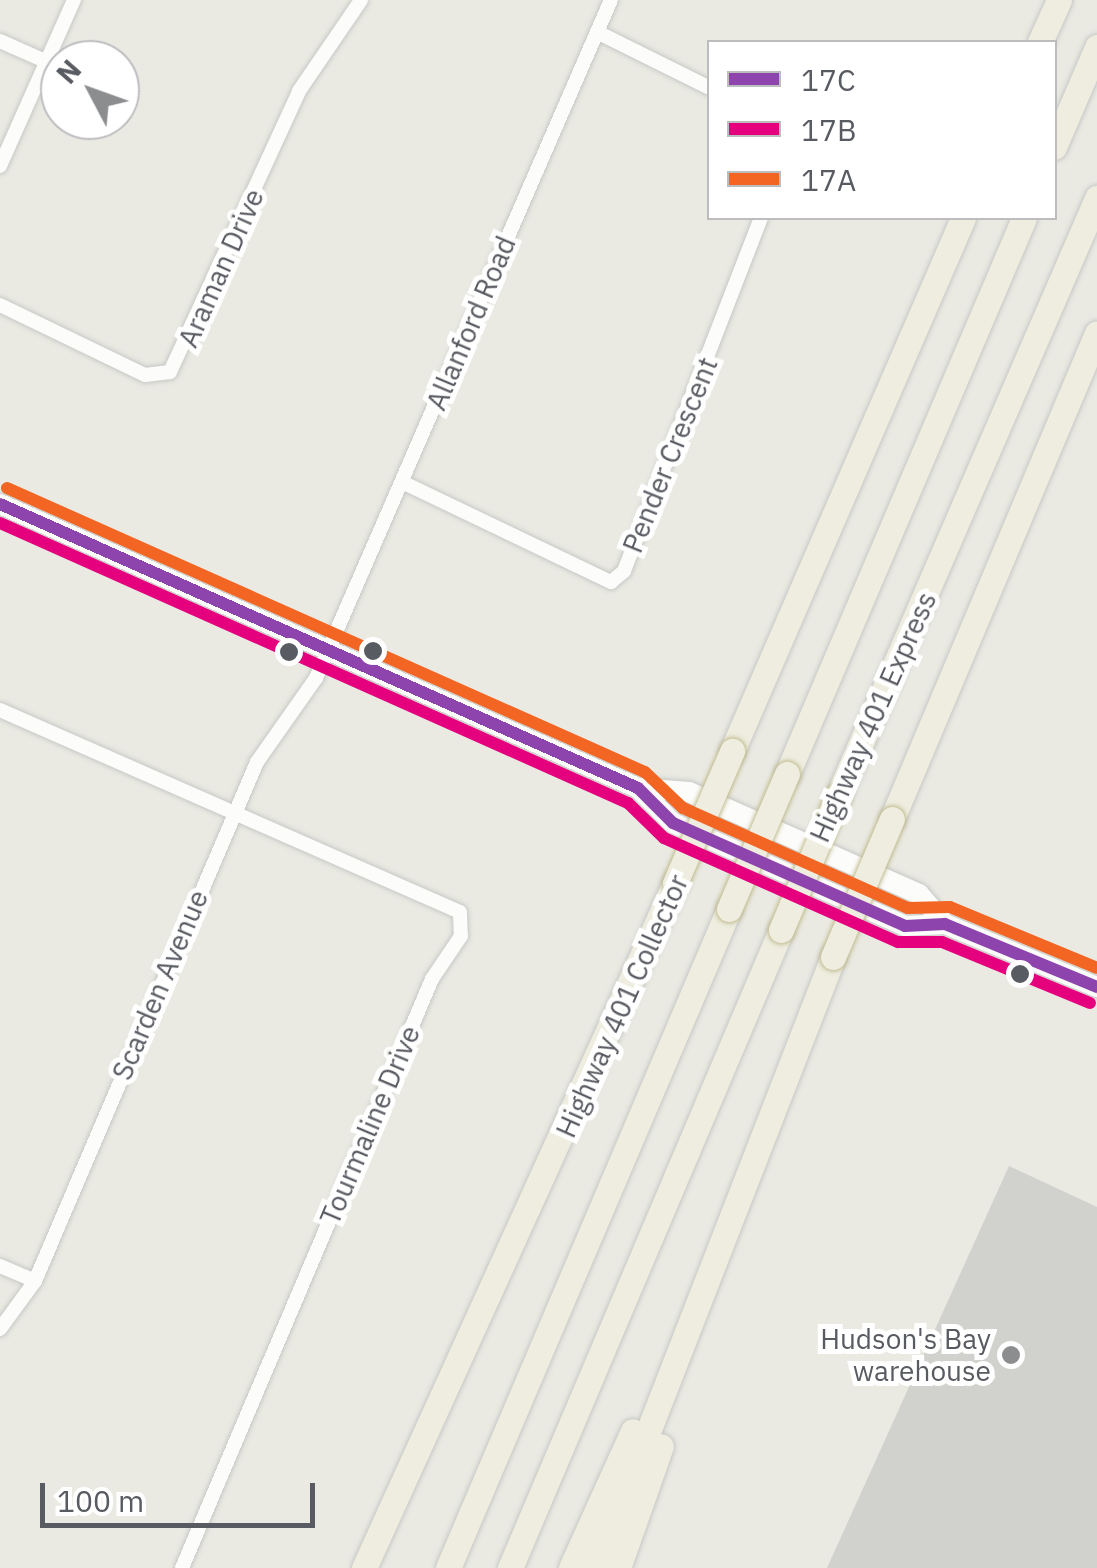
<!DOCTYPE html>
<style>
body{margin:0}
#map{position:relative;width:1097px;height:1568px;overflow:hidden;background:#eaeae3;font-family:"IBM Plex Sans",sans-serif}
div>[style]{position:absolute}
.building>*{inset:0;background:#d1d1cd}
.roads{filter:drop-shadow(0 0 2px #c7c7c6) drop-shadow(0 0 2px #c7c7c6)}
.minor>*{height:14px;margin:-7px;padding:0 7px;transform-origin:7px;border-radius:7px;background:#fcfcfb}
.secondary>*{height:20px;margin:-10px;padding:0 10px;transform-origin:10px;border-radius:10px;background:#fcfcfb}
.motorway>*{height:25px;margin:-12.5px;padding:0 12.5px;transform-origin:12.5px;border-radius:12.5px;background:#eeeddf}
.bridges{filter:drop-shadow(0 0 2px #c1bc90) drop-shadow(0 0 2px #c1bc90)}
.motorway-bridge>*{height:25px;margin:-12.5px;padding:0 12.5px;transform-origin:12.5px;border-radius:12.5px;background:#eeeddf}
.bus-1>*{height:12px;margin:-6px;padding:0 6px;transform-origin:6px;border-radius:6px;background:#8e44ad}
.bus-2>*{height:12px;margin:-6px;padding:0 6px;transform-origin:6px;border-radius:6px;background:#e5007d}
.bus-3>*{height:12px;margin:-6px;padding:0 6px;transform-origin:6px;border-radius:6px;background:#f26522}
.dots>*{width:28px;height:28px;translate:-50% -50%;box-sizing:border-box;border:5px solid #fff;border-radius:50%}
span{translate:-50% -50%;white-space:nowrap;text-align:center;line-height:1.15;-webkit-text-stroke:10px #fff;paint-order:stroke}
.street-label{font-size:28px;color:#595b62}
.poi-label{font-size:28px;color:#595b62}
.right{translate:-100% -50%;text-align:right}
.legend{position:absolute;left:707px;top:40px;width:350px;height:180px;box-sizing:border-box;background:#fff;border:2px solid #bdbdc0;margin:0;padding:12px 18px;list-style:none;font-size:30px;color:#595b62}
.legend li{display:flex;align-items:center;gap:20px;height:50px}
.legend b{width:50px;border:2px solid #bdbdc0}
.north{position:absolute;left:40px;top:40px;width:100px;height:100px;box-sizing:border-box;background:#fff;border:2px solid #bdbdc0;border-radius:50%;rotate:311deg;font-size:28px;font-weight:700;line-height:40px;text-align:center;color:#595b62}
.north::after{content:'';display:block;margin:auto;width:35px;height:45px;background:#8c8d8f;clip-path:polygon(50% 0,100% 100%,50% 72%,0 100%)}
.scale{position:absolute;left:40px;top:1483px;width:275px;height:45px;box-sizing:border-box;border:5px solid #595b62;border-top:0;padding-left:12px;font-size:30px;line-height:35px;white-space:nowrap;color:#595b62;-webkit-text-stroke:8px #fff;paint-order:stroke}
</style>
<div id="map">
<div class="building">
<i style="clip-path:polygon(1009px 1166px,1097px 1207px,1097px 1568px,827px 1568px)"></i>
</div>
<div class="roads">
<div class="minor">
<i style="left:597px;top:32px;width:126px;rotate:26.4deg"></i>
<i style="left:0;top:41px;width:49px;rotate:24deg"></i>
<i style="left:0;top:166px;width:182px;rotate:-66deg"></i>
<i style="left:0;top:305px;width:161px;rotate:25.8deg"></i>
<i style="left:145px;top:375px;width:25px;rotate:-7deg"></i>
<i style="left:170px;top:372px;width:309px;rotate:-65.3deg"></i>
<i style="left:299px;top:91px;width:110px;rotate:-55.7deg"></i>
<i style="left:402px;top:482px;width:232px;rotate:25.6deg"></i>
<i style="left:611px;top:582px;width:17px;rotate:-40deg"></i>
<i style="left:624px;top:571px;width:379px;rotate:-68.8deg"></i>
<i style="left:0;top:710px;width:502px;rotate:23.71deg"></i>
<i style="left:460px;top:912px;width:24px;rotate:88deg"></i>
<i style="left:461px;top:936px;width:52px;rotate:124deg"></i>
<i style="left:432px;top:979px;width:640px;rotate:113deg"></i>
<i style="left:0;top:1266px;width:38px;rotate:23deg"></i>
<i style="left:0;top:1329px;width:59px;rotate:-53.9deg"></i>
<i style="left:35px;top:1281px;width:564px;rotate:-66.84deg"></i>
<i style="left:257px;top:762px;width:103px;rotate:-54.9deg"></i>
<i style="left:316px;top:678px;width:739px;rotate:-66.49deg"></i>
</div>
<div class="secondary">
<i style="left:0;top:504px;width:698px;rotate:24deg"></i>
<i style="left:638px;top:788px;width:49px;rotate:45deg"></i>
<i style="left:673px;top:823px;width:254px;rotate:23.9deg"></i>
<i style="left:905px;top:926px;width:40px;rotate:-2.9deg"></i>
<i style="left:945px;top:924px;width:165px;rotate:22.5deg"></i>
<i style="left:638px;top:788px;width:51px;rotate:4.5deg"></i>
<i style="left:689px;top:792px;width:252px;rotate:23.9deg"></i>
<i style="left:919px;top:894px;width:40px;rotate:49deg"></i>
</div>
<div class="motorway">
<i style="left:1040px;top:42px;width:46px;rotate:-65.7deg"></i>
<i style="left:1054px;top:147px;width:109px;rotate:-66.7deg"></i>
<i style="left:732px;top:751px;width:581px;rotate:-66.57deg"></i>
<i style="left:787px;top:774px;width:604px;rotate:-66.91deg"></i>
<i style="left:838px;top:796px;width:652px;rotate:-66.58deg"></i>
<i style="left:892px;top:819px;width:527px;rotate:-67.13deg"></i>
<i style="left:364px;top:1568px;width:752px;rotate:-65.58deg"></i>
<i style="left:448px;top:1568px;width:716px;rotate:-66.91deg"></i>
<i style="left:510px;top:1568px;width:693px;rotate:-66.99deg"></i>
<i style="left:571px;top:1568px;width:150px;rotate:-65.7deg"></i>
<i style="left:595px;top:1568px;width:656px;rotate:-68.72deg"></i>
<i style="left:618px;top:1568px;width:129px;rotate:-70.6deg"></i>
</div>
</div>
<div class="bridges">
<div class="motorway-bridge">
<i style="left:675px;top:883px;width:144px;rotate:-66.6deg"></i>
<i style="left:729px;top:909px;width:147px;rotate:-66.8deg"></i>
<i style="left:781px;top:930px;width:146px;rotate:-67deg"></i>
<i style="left:833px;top:957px;width:150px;rotate:-66.9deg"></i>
</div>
</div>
<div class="bus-1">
<i style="left:0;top:504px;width:698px;rotate:24deg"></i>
<i style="left:638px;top:788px;width:49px;rotate:45deg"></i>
<i style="left:673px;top:823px;width:254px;rotate:23.9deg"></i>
<i style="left:905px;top:926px;width:40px;rotate:-2.9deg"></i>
<i style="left:945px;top:924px;width:165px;rotate:22.5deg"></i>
</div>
<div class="bus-2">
<i style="left:0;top:523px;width:688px;rotate:24.03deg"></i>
<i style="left:628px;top:803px;width:50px;rotate:44.2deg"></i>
<i style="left:664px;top:838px;width:256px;rotate:24deg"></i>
<i style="left:898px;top:942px;width:44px"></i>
<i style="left:942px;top:942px;width:160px;rotate:22.4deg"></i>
</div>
<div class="bus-3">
<i style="left:7px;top:488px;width:698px;rotate:24deg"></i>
<i style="left:645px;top:772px;width:52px;rotate:43.5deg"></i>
<i style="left:683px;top:808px;width:246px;rotate:24deg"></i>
<i style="left:908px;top:908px;width:42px;rotate:-1.4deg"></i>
<i style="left:950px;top:907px;width:159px;rotate:22.5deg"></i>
</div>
<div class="dots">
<i style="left:373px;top:651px;background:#595b62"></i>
<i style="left:289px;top:652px;background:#595b62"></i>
<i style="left:1020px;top:974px;background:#595b62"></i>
<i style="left:1011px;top:1355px;background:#8c8d8f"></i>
</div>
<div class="street-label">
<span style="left:221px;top:268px;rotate:-66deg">Araman Drive</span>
<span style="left:471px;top:323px;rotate:-67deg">Allanford Road</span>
<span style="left:670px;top:455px;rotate:-68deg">Pender Crescent</span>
<span style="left:873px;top:717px;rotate:-66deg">Highway 401 Express</span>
<span style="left:160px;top:985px;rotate:-67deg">Scarden Avenue</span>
<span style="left:622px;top:1006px;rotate:-66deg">Highway 401 Collector</span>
<span style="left:370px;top:1125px;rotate:-67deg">Tourmaline Drive</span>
</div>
<div class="poi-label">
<span class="right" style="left:991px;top:1355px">Hudson's Bay<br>warehouse</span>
</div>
<ul class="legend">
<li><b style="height:12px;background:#8e44ad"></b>17C</li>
<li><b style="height:12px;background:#e5007d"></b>17B</li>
<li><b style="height:12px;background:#f26522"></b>17A</li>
</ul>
<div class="north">N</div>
<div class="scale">100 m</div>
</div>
